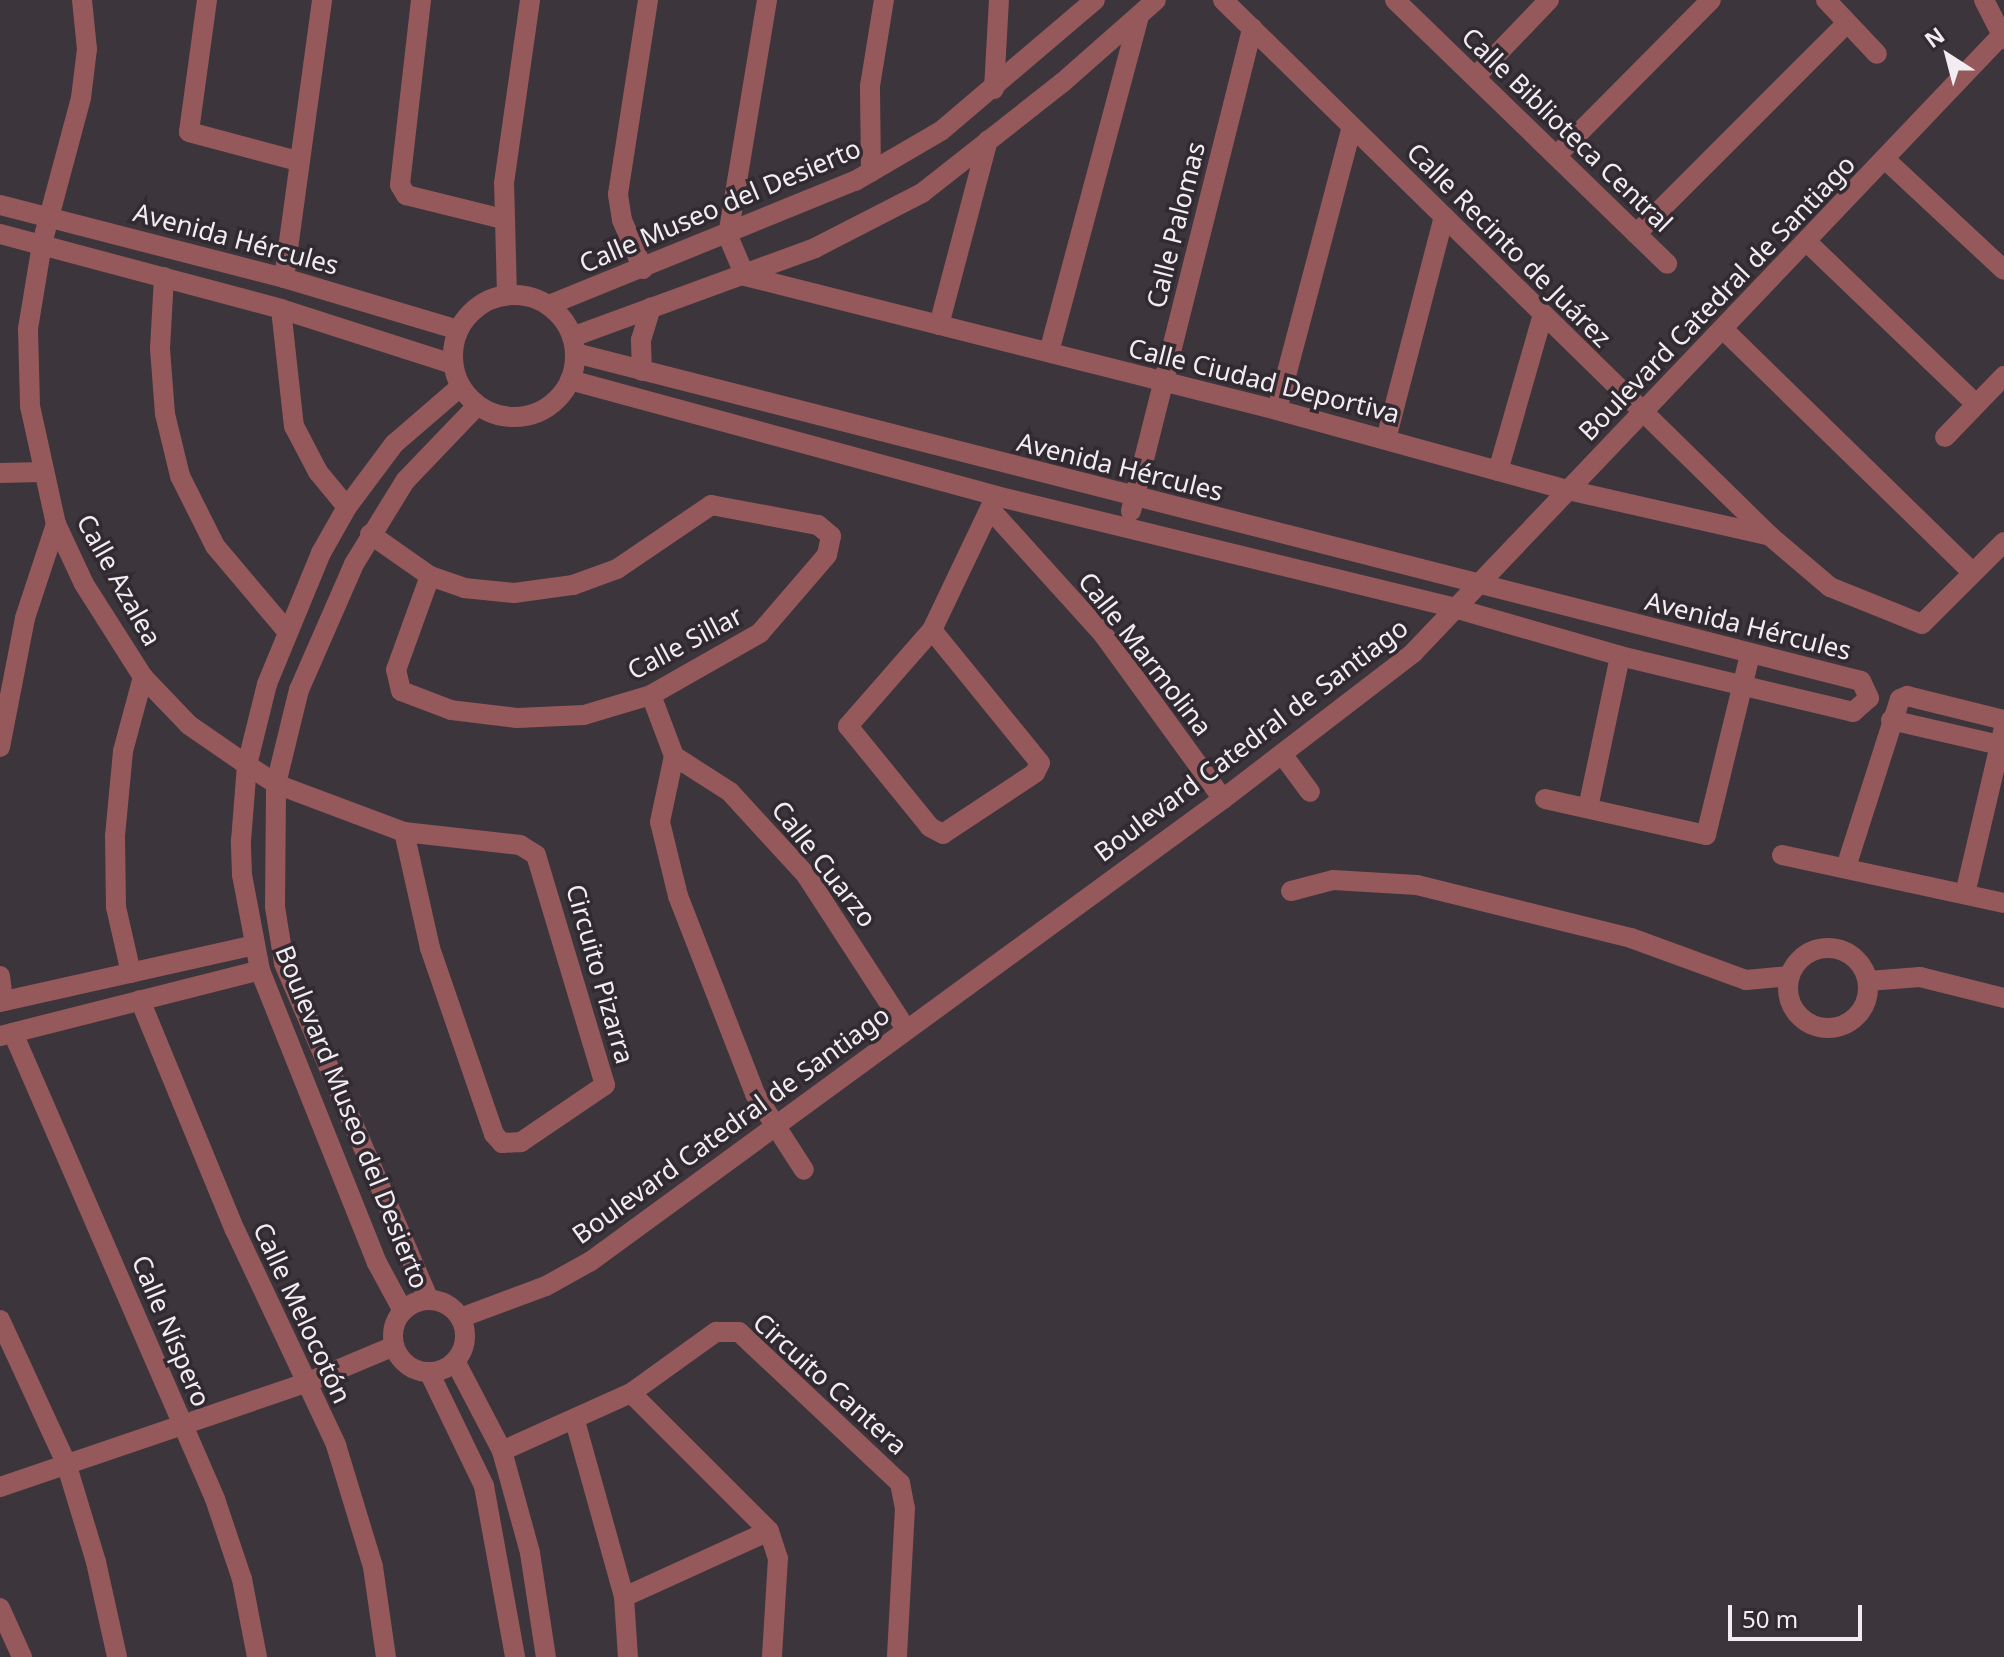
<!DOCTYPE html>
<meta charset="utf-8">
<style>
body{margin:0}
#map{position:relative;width:2004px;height:1657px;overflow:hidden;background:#3c353b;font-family:"Noto Sans",sans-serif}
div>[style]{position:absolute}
.minor>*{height:20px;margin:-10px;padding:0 10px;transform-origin:10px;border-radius:10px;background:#95585b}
.minor>.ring{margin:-10px;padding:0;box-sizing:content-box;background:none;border:20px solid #95585b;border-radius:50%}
span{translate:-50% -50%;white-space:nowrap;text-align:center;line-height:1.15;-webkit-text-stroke:7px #312a31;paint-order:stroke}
.street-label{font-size:26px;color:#f2edf2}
.north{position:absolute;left:1908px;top:16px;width:80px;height:80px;-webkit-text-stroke:6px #312a31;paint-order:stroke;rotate:324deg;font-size:22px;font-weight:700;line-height:32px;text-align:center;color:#f2edf2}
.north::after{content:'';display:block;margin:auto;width:28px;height:36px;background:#f2edf2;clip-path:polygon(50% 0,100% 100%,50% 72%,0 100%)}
.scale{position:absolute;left:1728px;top:1605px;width:134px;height:36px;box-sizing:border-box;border:4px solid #f2edf2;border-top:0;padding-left:10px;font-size:24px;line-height:28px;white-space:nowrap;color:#f2edf2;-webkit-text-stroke:6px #312a31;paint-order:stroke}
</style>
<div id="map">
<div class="minor">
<i style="left:82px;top:0;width:49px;rotate:84.2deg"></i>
<i style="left:87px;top:49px;width:49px;rotate:97deg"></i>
<i style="left:81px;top:98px;width:151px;rotate:105deg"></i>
<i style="left:42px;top:244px;width:86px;rotate:99.4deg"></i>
<i style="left:28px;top:329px;width:77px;rotate:88.5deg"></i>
<i style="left:30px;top:406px;width:121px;rotate:77.6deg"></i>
<i style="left:56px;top:524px;width:66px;rotate:65deg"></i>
<i style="left:84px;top:584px;width:110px;rotate:57.6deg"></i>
<i style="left:143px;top:677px;width:66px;rotate:46.2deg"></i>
<i style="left:189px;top:725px;width:70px;rotate:34.6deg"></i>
<i style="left:247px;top:765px;width:35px;rotate:33deg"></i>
<i style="left:276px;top:784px;width:137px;rotate:20.6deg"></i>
<i style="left:404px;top:832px;width:117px;rotate:6.4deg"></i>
<i style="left:520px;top:845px;width:19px;rotate:32deg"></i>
<i style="left:536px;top:855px;width:240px;rotate:73.3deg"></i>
<i style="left:605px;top:1085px;width:102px;rotate:145.8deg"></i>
<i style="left:521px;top:1142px;width:19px;rotate:177deg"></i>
<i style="left:502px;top:1143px;width:12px;rotate:-132deg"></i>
<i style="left:494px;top:1134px;width:197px;rotate:-109deg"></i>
<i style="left:430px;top:948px;width:119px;rotate:-102.6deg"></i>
<i style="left:207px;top:0;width:133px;rotate:97.8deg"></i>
<i style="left:189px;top:132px;width:113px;rotate:14.9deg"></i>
<i style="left:421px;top:0;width:186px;rotate:96.5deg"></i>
<i style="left:400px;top:185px;width:12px;rotate:59deg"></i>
<i style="left:406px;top:195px;width:100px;rotate:13.9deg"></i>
<i style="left:767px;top:0;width:239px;rotate:99.4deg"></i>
<i style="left:728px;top:236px;width:43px;rotate:67deg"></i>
<i style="left:745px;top:276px;width:549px;rotate:14.14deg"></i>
<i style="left:1277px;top:410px;width:302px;rotate:15.4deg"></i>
<i style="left:1568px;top:490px;width:207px;rotate:12.8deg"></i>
<i style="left:1223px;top:0;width:766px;rotate:44.42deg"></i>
<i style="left:1770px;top:536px;width:79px;rotate:40.4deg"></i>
<i style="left:1830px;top:587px;width:99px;rotate:21.9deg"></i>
<i style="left:1922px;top:624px;width:116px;rotate:-45deg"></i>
<i style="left:1395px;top:0;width:379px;rotate:44.1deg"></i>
<i style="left:1826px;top:0;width:74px;rotate:46.6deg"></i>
<i style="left:1984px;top:0;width:44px;rotate:62.9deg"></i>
<i style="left:1477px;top:75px;width:104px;rotate:-46.2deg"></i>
<i style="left:994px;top:89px;width:89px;rotate:-86.8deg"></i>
<i style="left:1558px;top:154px;width:217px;rotate:-45.2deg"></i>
<i style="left:1886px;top:160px;width:161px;rotate:43deg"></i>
<i style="left:871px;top:172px;width:86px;rotate:-90.7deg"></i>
<i style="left:870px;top:86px;width:87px;rotate:-80.8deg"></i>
<i style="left:0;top:205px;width:293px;rotate:14.4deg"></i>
<i style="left:284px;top:278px;width:182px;rotate:16.6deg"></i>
<i style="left:0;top:234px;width:291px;rotate:14.9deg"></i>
<i style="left:281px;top:309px;width:180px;rotate:17.8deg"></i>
<i style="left:1636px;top:234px;width:298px;rotate:-45deg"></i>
<i style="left:1807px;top:242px;width:234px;rotate:43.8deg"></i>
<i style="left:643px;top:269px;width:53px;rotate:-113.2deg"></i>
<i style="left:622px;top:220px;width:26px;rotate:-99deg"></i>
<i style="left:618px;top:194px;width:196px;rotate:-81.2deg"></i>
<i style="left:164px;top:277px;width:72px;rotate:93.2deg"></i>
<i style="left:160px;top:349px;width:65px;rotate:85.6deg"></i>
<i style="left:165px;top:414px;width:64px;rotate:76.4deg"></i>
<i style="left:180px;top:476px;width:78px;rotate:63.4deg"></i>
<i style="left:215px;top:546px;width:110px;rotate:49.8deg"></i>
<i style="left:284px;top:278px;width:281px;rotate:-82.2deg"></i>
<i style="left:507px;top:295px;width:112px;rotate:-91.5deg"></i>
<i style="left:504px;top:183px;width:185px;rotate:-81.9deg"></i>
<i class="ring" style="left:453px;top:295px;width:102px;height:102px"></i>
<i style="left:549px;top:305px;width:330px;rotate:-22.1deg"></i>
<i style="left:855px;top:181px;width:99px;rotate:-30.2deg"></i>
<i style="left:941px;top:131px;width:202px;rotate:-40.4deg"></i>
<i style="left:281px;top:309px;width:118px;rotate:83.7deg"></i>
<i style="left:294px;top:426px;width:52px;rotate:62.4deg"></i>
<i style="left:318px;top:472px;width:45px;rotate:50.4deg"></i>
<i style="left:939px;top:325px;width:191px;rotate:-75.2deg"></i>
<i style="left:1723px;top:329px;width:349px;rotate:44.3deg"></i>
<i style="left:572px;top:337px;width:259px;rotate:-20.1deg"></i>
<i style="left:815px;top:248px;width:120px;rotate:-27.2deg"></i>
<i style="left:922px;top:193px;width:178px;rotate:-38.2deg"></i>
<i style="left:1062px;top:83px;width:125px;rotate:-41.4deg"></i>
<i style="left:1049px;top:352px;width:347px;rotate:-75deg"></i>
<i style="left:642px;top:371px;width:31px;rotate:-92deg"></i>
<i style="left:641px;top:340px;width:34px;rotate:-73deg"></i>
<i style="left:570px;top:380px;width:442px;rotate:15.2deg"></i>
<i style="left:996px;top:496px;width:471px;rotate:13.7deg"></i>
<i style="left:1454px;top:608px;width:173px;rotate:16.1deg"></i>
<i style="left:1620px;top:656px;width:240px;rotate:13.5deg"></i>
<i style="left:1853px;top:712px;width:21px;rotate:-41deg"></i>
<i style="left:1869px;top:698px;width:19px;rotate:-115deg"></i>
<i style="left:1861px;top:681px;width:1327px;rotate:-165.69deg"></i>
<i style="left:1277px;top:410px;width:293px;rotate:-75.2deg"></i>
<i style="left:1945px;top:437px;width:85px;rotate:-46deg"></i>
<i style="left:1386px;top:439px;width:230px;rotate:-75.4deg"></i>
<i style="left:1498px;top:471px;width:163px;rotate:-74deg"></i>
<i style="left:0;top:473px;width:41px;rotate:-1.4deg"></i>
<i style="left:990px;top:509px;width:169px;rotate:47.9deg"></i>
<i style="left:1103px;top:634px;width:204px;rotate:54deg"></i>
<i style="left:1131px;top:511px;width:498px;rotate:-75.9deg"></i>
<i style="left:370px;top:534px;width:73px;rotate:35deg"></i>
<i style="left:430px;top:576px;width:36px;rotate:19deg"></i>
<i style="left:464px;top:588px;width:50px;rotate:5.7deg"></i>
<i style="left:514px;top:593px;width:60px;rotate:-7.7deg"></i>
<i style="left:573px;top:585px;width:47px;rotate:-20deg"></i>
<i style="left:617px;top:569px;width:114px;rotate:-34.2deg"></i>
<i style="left:711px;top:505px;width:109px;rotate:10.6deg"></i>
<i style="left:818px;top:525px;width:17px;rotate:40deg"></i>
<i style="left:831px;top:536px;width:19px;rotate:102deg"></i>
<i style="left:827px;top:555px;width:103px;rotate:130.7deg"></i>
<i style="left:760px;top:633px;width:125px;rotate:150.4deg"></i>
<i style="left:651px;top:695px;width:70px;rotate:163.4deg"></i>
<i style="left:584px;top:715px;width:67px;rotate:177.4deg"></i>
<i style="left:517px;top:718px;width:66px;rotate:-173.1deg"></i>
<i style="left:451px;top:710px;width:53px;rotate:-159.2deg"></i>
<i style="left:401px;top:691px;width:22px;rotate:-103deg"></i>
<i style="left:396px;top:670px;width:100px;rotate:-70.1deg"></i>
<i style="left:932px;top:630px;width:171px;rotate:50.9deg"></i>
<i style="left:1040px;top:763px;width:11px;rotate:117deg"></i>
<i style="left:1035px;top:773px;width:110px;rotate:146.5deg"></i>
<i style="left:943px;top:834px;width:15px;rotate:-152deg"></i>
<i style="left:930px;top:827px;width:130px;rotate:-129.1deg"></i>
<i style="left:848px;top:726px;width:128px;rotate:-48.8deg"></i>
<i style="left:932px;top:630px;width:148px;rotate:-64.5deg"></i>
<i style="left:651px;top:695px;width:65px;rotate:69.3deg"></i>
<i style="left:674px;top:756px;width:67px;rotate:102deg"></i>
<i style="left:660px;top:822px;width:76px;rotate:76.3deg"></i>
<i style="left:678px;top:896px;width:212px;rotate:68.7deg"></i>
<i style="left:755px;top:1094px;width:90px;rotate:57.2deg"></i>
<i style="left:1891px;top:720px;width:116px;rotate:13deg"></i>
<i style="left:0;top:747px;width:131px;rotate:-79deg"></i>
<i style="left:25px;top:618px;width:99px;rotate:-71.7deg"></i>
<i style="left:1282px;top:754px;width:47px;rotate:53.6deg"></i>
<i style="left:674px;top:756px;width:67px;rotate:32.7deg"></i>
<i style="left:730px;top:792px;width:113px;rotate:47.5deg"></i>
<i style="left:806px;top:875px;width:184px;rotate:57deg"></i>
<i style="left:1545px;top:799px;width:165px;rotate:12.6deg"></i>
<i style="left:1706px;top:835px;width:186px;rotate:-76.3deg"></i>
<i style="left:1588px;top:808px;width:155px;rotate:-78.1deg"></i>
<i style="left:1782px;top:855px;width:227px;rotate:12.2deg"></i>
<i style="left:1846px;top:867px;width:176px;rotate:-72.2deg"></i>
<i style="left:1900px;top:699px;width:8px;rotate:-23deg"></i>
<i style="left:1907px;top:696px;width:100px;rotate:13.9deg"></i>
<i style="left:1291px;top:891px;width:43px;rotate:-14.7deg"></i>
<i style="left:1333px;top:880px;width:84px;rotate:3.4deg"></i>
<i style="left:1417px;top:885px;width:220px;rotate:13.9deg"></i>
<i style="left:1631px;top:938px;width:122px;rotate:20.1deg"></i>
<i style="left:1746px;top:980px;width:44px;rotate:-5.2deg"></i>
<i style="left:1965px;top:894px;width:171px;rotate:-76.8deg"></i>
<i class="ring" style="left:1788px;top:948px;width:60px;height:60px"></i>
<i style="left:131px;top:973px;width:68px;rotate:-102.8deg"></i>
<i style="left:116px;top:907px;width:71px;rotate:-90.8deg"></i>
<i style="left:115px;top:836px;width:85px;rotate:-84.6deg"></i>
<i style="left:123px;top:751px;width:77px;rotate:-74.9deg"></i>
<i style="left:0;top:976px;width:25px;rotate:83deg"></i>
<i style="left:1868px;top:981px;width:52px;rotate:-4.4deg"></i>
<i style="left:1920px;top:977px;width:87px;rotate:14deg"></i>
<i style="left:140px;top:1000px;width:249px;rotate:67.6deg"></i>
<i style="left:235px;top:1230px;width:238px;rotate:64.8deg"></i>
<i style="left:336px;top:1445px;width:127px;rotate:73.1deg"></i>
<i style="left:373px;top:1567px;width:91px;rotate:81.8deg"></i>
<i style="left:0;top:1002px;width:260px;rotate:-12.6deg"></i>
<i style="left:13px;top:1033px;width:508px;rotate:66.56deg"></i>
<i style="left:215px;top:1499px;width:84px;rotate:71.4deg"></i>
<i style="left:242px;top:1579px;width:79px;rotate:79.1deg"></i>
<i style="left:0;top:1036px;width:268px;rotate:-14.2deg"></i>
<i style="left:429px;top:1300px;width:367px;rotate:-113.3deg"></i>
<i style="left:284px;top:963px;width:57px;rotate:-99.1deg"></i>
<i style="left:275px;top:907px;width:123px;rotate:-89.5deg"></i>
<i style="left:276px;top:784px;width:97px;rotate:-76.3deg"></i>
<i style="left:299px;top:690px;width:137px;rotate:-66.4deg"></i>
<i style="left:354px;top:564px;width:97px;rotate:-58.4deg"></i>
<i style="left:405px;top:481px;width:104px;rotate:-46.2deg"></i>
<i class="ring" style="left:393px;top:1300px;width:52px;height:52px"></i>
<i style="left:403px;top:1311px;width:55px;rotate:-118.4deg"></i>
<i style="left:377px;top:1263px;width:315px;rotate:-111.8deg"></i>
<i style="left:260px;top:970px;width:97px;rotate:-100.7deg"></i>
<i style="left:242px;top:875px;width:34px;rotate:-92deg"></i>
<i style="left:241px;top:841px;width:76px;rotate:-85.5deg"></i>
<i style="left:247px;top:765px;width:83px;rotate:-76.1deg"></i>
<i style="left:267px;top:684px;width:142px;rotate:-67.6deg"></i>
<i style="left:321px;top:553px;width:53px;rotate:-60.5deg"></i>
<i style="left:347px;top:507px;width:79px;rotate:-53.3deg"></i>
<i style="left:394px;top:444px;width:87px;rotate:-40.8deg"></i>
<i style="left:460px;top:1318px;width:92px;rotate:-20.4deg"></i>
<i style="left:546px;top:1286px;width:51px;rotate:-29.1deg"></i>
<i style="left:591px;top:1261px;width:783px;rotate:-36.17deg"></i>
<i style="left:1223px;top:799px;width:240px;rotate:-37.5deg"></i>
<i style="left:1413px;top:653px;width:852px;rotate:-46.38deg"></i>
<i style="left:0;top:1320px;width:157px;rotate:65.2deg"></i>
<i style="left:66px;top:1463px;width:103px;rotate:73.1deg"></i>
<i style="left:96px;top:1562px;width:97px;rotate:77.5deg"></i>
<i style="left:455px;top:1361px;width:102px;rotate:62.4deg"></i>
<i style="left:502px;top:1451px;width:106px;rotate:74.6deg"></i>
<i style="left:530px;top:1553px;width:105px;rotate:81.3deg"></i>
<i style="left:429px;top:1372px;width:127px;rotate:64.2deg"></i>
<i style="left:484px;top:1486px;width:174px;rotate:79.7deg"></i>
<i style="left:631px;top:1393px;width:195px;rotate:45deg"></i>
<i style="left:769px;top:1531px;width:28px;rotate:72deg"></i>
<i style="left:778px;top:1558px;width:99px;rotate:93.5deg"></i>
<i style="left:575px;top:1421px;width:183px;rotate:74.4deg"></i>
<i style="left:624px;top:1597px;width:60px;rotate:86.2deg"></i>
<i style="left:502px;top:1451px;width:141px;rotate:-24.2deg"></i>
<i style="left:631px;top:1393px;width:105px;rotate:-35.7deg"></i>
<i style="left:716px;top:1332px;width:23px"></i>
<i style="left:739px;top:1332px;width:221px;rotate:43.2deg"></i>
<i style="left:900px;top:1483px;width:25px;rotate:79deg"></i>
<i style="left:905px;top:1508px;width:149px;rotate:93.1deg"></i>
<i style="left:0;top:1487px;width:323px;rotate:-18.8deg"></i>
<i style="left:306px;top:1383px;width:95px;rotate:-22.8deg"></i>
<i style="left:624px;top:1597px;width:159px;rotate:-24.5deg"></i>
<i style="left:0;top:1608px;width:54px;rotate:65.8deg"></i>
</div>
<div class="street-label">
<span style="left:1567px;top:130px;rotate:44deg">Calle Biblioteca Central</span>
<span style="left:720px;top:206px;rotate:-23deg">Calle Museo del Desierto</span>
<span style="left:1176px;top:225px;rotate:-76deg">Calle Palomas</span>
<span style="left:236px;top:239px;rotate:15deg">Avenida Hércules</span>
<span style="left:1509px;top:245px;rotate:45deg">Calle Recinto de Juárez</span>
<span style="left:1717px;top:298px;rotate:-46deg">Boulevard Catedral de Santiago</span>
<span style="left:1264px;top:381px;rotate:14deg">Calle Ciudad Deportiva</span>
<span style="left:1120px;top:467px;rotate:14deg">Avenida Hércules</span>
<span style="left:119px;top:580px;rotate:61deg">Calle Azalea</span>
<span style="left:1748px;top:626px;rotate:14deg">Avenida Hércules</span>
<span style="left:685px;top:643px;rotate:-28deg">Calle Sillar</span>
<span style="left:1145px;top:654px;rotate:52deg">Calle Marmolina</span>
<span style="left:1251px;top:740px;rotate:-37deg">Boulevard Catedral de Santiago</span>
<span style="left:824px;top:864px;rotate:52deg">Calle Cuarzo</span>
<span style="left:600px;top:974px;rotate:74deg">Circuito Pizarra</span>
<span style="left:352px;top:1117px;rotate:68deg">Boulevard Museo del Desierto</span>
<span style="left:731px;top:1125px;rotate:-36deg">Boulevard Catedral de Santiago</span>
<span style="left:302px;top:1313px;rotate:65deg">Calle Melocotón</span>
<span style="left:171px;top:1331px;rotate:67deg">Calle Níspero</span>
<span style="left:830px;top:1384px;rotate:42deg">Circuito Cantera</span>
</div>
<div class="north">N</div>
<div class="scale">50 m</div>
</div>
